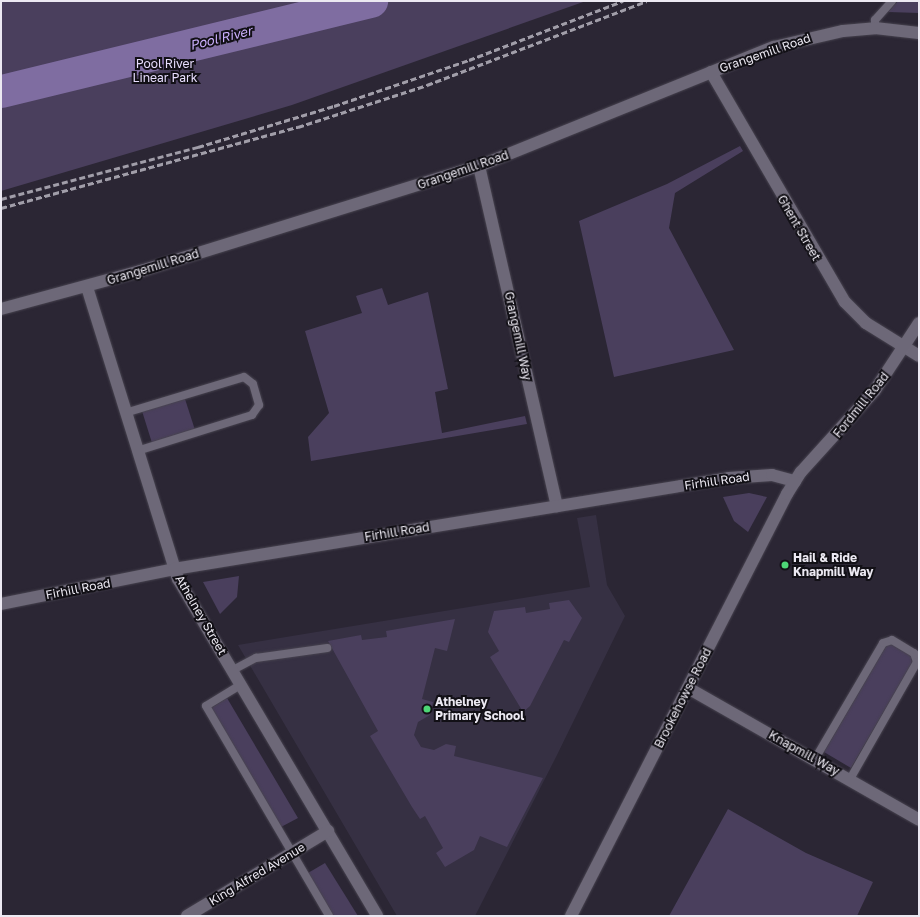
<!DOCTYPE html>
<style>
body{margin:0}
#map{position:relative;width:920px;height:917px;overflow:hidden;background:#2b2634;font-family:"Golos Text",sans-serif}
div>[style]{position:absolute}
.built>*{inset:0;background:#363043}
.green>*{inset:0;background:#4a3f5d}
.river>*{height:33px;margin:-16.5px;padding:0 16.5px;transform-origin:16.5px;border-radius:16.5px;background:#7f6da1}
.roads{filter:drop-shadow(0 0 1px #47434f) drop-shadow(0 0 1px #47434f)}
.lane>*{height:8px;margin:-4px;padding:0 4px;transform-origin:4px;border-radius:4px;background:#6d6878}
.street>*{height:12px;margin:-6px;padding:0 6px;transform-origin:6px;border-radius:6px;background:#6d6878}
.rail>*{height:3px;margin-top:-1.5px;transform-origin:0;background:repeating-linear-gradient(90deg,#a19ea9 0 6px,transparent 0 9px)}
.dots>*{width:11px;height:11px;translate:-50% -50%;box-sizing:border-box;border:2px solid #121016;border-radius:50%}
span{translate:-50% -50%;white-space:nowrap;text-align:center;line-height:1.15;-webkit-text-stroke:4px #121016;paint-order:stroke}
.street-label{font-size:12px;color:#ece9f2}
.park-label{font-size:12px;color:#e8defe}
.poi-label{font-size:12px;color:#ece9f2;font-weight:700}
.left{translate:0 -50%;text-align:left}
.water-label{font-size:13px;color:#caaffc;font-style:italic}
.frame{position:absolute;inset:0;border:2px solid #ece9f2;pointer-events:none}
</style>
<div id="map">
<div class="built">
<i style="clip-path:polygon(596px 515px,607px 585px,625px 616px,556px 757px,475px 916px,397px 916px,238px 645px,590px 587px,577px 518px)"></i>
</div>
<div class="green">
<i style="clip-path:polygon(1px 1px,586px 1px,292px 105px,1px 191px)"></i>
<i style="clip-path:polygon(898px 1px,919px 1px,919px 13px,888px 12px)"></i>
<i style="clip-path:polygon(740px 146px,743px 151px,675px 193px,669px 228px,734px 350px,614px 377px,579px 221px,667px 184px)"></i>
<i style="clip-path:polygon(382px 288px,388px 305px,428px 292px,448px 389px,435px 392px,442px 433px,525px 416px,527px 424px,311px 461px,308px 437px,329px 413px,305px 331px,362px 313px,356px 296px)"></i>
<i style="clip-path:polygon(185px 399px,195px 430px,152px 443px,142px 411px)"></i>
<i style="clip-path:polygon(749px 493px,767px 497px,748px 532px,734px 521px,723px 497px)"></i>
<i style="clip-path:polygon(239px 576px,237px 597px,220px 614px,203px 582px)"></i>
<i style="clip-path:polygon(569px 600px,582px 618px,569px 642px,564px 640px,530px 706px,523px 712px,490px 657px,499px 651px,488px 632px,494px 611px,525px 607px,526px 613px,550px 609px,549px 603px)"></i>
<i style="clip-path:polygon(455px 619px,447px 651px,435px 648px,422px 699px,433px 702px,430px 715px,418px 722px,414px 735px,421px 747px,434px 750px,446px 744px,456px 746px,454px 756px,543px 778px,507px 847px,480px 836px,474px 850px,445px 867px,436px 853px,443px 848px,425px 816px,420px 819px,412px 807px,370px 736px,378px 731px,328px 641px,361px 635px,362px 640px,387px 637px,386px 631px)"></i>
<i style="clip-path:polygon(893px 643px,911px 655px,912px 663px,851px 768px,824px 752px,886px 646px)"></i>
<i style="clip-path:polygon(227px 698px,298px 818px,281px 827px,211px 708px)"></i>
<i style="clip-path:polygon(728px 809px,806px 853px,873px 882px,857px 916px,669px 916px)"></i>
<i style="clip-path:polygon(325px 863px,358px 916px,334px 916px,308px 873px)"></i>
</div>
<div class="river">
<i style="left:1px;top:91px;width:381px;rotate:-13.7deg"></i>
</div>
<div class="roads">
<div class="lane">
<i style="left:875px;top:28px;width:8px;rotate:-90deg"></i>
<i style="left:875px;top:20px;width:25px;rotate:-48deg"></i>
<i style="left:125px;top:413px;width:124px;rotate:-16.8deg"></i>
<i style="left:244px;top:377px;width:11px;rotate:38deg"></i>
<i style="left:253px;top:384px;width:22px;rotate:74deg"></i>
<i style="left:259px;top:405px;width:12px;rotate:125deg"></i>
<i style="left:252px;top:415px;width:121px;rotate:162.6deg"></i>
<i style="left:233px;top:670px;width:26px;rotate:-28deg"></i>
<i style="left:256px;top:658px;width:72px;rotate:-8deg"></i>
<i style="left:242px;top:684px;width:42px;rotate:148.6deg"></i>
<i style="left:206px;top:706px;width:243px;rotate:59.6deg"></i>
<i style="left:815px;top:759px;width:134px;rotate:-59.6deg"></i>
<i style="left:883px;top:643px;width:9px;rotate:-18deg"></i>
<i style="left:892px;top:640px;width:26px;rotate:31deg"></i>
<i style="left:914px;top:653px;width:9px;rotate:72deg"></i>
<i style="left:917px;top:662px;width:135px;rotate:119.8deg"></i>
</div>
<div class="street">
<i style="left:711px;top:72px;width:266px;rotate:59.8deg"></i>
<i style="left:845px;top:302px;width:30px;rotate:45deg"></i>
<i style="left:866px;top:323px;width:62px;rotate:31.9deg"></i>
<i style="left:479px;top:166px;width:349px;rotate:77.1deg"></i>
<i style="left:87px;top:287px;width:306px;rotate:72.7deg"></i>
<i style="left:178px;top:579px;width:391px;rotate:59.4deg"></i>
<i style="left:1px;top:309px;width:145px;rotate:-15.2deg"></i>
<i style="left:141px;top:271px;width:354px;rotate:-17.3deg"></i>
<i style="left:479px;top:166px;width:318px;rotate:-22deg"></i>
<i style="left:774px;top:47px;width:71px;rotate:-13.1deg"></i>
<i style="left:843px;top:31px;width:32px;rotate:-5deg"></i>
<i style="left:875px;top:28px;width:44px;rotate:6.5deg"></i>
<i style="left:1px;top:604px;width:177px;rotate:-11.4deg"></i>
<i style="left:174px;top:569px;width:562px;rotate:-9.31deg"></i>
<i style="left:729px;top:478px;width:43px;rotate:-4deg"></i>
<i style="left:772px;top:475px;width:24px;rotate:15deg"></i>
<i style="left:688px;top:688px;width:266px;rotate:29.7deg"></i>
<i style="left:187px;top:916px;width:165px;rotate:-31.1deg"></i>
<i style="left:571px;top:916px;width:474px;rotate:-62.9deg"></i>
<i style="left:787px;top:494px;width:26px;rotate:-58deg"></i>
<i style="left:801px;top:472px;width:110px;rotate:-47.9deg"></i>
<i style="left:875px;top:390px;width:80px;rotate:-56.7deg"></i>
</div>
</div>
<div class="rail">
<i style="left:1px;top:199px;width:204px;rotate:-14.8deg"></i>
<i style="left:198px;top:147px;width:142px;rotate:-16.8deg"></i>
<i style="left:334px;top:106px;width:143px;rotate:-18.8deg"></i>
<i style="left:469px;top:60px;width:165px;rotate:-21deg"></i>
<i style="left:1px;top:208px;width:308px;rotate:-15.3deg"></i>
<i style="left:298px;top:127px;width:136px;rotate:-18deg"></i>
<i style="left:427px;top:85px;width:235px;rotate:-20.9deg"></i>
</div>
<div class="dots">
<i style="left:785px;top:565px;background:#4dd676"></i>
<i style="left:427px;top:709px;background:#4dd676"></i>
</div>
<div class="street-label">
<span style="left:765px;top:53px;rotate:-19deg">Grangemill Road</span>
<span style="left:463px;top:170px;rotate:-19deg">Grangemill Road</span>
<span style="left:799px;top:228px;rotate:60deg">Ghent Street</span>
<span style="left:153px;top:267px;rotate:-17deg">Grangemill Road</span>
<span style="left:518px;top:336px;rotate:78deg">Grangemill Way</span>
<span style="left:861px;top:405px;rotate:-51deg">Fordmill Road</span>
<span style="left:717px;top:481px;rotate:-8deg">Firhill Road</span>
<span style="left:397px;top:532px;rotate:-9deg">Firhill Road</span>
<span style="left:78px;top:589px;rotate:-11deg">Firhill Road</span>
<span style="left:201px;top:615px;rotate:60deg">Athelney Street</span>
<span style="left:683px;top:698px;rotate:-63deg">Brookehowse Road</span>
<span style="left:804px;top:753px;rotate:29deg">Knapmill Way</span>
<span style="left:257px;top:874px;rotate:-31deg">King Alfred Avenue</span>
</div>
<div class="park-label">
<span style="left:165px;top:71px">Pool River<br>Linear Park</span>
</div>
<div class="poi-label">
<span class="left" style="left:793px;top:565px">Hail &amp; Ride<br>Knapmill Way</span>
<span class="left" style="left:435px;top:709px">Athelney<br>Primary School</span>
</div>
<div class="water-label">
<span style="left:221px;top:38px;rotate:-14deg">Pool River</span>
</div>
<div class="frame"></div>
</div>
